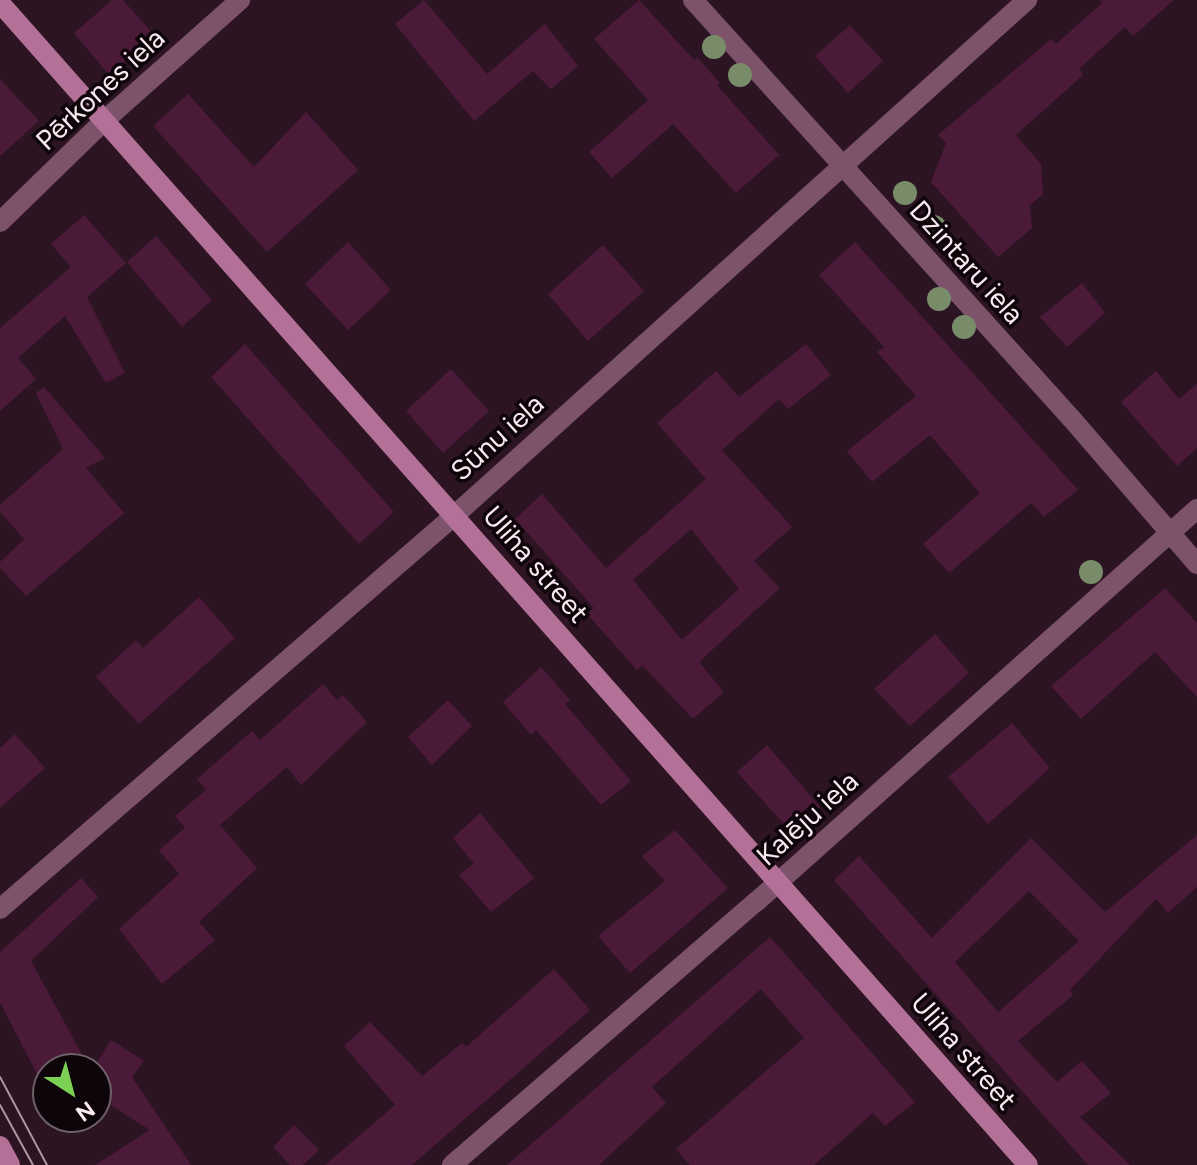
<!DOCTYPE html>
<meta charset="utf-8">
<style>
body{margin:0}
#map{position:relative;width:1197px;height:1165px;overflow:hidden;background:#2c1422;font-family:Figtree,sans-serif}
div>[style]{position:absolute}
.building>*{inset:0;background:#4b1a38}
.street>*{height:20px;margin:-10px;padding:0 10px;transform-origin:10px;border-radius:10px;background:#7d536b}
.secondary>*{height:20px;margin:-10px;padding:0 10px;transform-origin:10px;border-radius:10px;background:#b47197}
.tram>*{height:2px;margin:-1px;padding:0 1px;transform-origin:1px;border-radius:1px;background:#ad98a3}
.trees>*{width:24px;height:24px;margin:-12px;border-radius:50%;background:#798c69}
span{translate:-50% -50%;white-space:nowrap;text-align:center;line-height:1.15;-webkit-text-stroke:7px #0e050a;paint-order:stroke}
.street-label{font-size:28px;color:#fbe9f2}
.north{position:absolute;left:32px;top:1053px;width:80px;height:80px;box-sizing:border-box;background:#0e050a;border:2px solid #6d6067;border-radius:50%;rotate:144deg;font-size:22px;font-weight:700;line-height:32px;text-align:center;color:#fbe9f2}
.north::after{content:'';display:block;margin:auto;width:28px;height:36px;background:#7cd155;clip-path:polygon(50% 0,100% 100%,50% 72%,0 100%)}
</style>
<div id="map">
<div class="building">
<i style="clip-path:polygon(112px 0,123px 0,154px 35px,109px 75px,74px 33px)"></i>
<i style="clip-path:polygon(424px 0,487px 74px,545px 24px,578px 66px,551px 89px,533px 71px,474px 121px,395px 24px)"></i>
<i style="clip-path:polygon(639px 0,694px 60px,697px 57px,720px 83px,717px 85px,779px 155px,736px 193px,673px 124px,612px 178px,589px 152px,648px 100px,594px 39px)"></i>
<i style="clip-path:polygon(1100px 0,1174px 0,1133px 36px,1125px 27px,1079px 69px,1083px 75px,1016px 135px,1041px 164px,1043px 194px,1030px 205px,1032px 228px,998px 257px,931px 182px,946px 143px,938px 135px,1051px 39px,1056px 44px,1102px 3px)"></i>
<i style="clip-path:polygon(850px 25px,883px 61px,848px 93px,815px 56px)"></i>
<i style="clip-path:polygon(0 79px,39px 121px,0 156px)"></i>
<i style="clip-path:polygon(188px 94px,254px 167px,306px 112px,358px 170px,267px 252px,153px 126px)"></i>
<i style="clip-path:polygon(84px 215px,126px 263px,87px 297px,125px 373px,106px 383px,65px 316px,18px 358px,36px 379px,0 411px,0 328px,71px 267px,51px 244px)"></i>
<i style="clip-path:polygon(156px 236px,212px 300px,182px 327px,127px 262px)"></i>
<i style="clip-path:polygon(348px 242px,391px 290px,348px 330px,305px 284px)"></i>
<i style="clip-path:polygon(855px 242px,1078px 490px,1044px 517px,1031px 503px,949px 573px,923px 544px,980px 493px,930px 435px,872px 482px,847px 451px,916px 396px,877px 352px,884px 347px,819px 275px)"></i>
<i style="clip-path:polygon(603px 245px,644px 291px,588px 341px,548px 294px)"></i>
<i style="clip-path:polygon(1082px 283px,1105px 313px,1067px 347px,1040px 317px)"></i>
<i style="clip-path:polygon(245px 344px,394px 512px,359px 544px,211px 377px)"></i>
<i style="clip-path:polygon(evenodd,806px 344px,831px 375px,788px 409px,779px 399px,722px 450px,792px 527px,754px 561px,780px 588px,699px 662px,724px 692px,693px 719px,642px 665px,637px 670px,587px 614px,594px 608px,515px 519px,542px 494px,606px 568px,706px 479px,657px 423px,716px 371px,739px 397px,806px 344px,691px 529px,739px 589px,682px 640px,633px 580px,691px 529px)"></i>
<i style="clip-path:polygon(451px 369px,489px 411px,443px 453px,406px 411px)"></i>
<i style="clip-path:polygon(1156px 371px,1179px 399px,1197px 384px,1197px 448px,1177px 466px,1121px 402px)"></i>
<i style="clip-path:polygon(44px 387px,105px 458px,86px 468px,124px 513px,26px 596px,0 568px,0 562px,24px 539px,0 512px,0 505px,63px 449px,36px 393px)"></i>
<i style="clip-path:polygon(1165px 588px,1197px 623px,1197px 697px,1155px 652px,1081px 719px,1051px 686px)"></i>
<i style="clip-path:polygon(199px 597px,235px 638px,139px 724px,96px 677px,136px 640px,143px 648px)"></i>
<i style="clip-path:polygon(935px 634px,969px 673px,910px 726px,874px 689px)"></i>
<i style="clip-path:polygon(541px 667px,570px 700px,565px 704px,631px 781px,601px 805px,536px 730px,531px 735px,503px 702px)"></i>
<i style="clip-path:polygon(323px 684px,337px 700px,343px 695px,367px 722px,301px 785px,287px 767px,220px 825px,257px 868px,199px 922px,215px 940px,162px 984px,119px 929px,179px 874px,159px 850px,185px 828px,175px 816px,206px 790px,197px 779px,252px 731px,260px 740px)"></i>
<i style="clip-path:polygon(448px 700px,472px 726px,432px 765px,408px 737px)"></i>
<i style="clip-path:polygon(1012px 723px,1050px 768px,988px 824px,948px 777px)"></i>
<i style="clip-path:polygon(15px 734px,45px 768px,0 808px,0 748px)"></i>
<i style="clip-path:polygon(767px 745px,820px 807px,792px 833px,737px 772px)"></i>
<i style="clip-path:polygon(480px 813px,534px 878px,491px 912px,459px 875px,474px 864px,453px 838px)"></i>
<i style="clip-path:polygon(675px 830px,728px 888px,630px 973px,598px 936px,665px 881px,642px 856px)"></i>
<i style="clip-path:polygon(evenodd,1197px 835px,1197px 887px,1168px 913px,1156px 899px,1070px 990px,1073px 995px,1018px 1041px,1057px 1082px,1082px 1061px,1111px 1093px,1080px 1117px,1130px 1165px,1088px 1165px,834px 880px,859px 856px,932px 938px,1031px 838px,1105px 912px,1197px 835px,1029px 891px,1079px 941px,998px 1012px,955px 962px,1029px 891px)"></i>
<i style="clip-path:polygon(81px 878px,98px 897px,31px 961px,90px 1069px,48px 1069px,38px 1076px,0 1002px,0 952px)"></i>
<i style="clip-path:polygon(770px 937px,915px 1102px,885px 1126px,873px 1113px,814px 1165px,690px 1165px,676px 1149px,804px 1038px,761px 989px,652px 1087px,666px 1103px,599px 1165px,507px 1165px)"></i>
<i style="clip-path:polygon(554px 969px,590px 1010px,412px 1165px,325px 1165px,395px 1105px,344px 1046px,370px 1022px,422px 1076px,462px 1043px,466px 1047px)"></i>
<i style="clip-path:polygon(111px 1040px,144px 1061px,132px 1077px,191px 1165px,95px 1165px,150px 1130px,96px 1096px,96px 1064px)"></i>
<i style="clip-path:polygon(294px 1125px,319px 1150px,303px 1165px,290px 1165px,273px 1147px)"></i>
</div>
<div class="street">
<i style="left:693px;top:0;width:564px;rotate:47.88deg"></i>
<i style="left:1071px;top:418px;width:193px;rotate:49.2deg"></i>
<i style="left:0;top:222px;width:146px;rotate:-44.2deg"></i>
<i style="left:105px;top:120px;width:181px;rotate:-41.6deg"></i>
<i style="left:0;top:909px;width:602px;rotate:-40.89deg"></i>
<i style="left:455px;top:515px;width:770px;rotate:-42deg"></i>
<i style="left:452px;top:1165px;width:402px;rotate:-40.9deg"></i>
<i style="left:756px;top:902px;width:591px;rotate:-41.71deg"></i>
</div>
<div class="secondary">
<i style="left:0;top:3px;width:1551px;rotate:48.5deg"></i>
<i style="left:0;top:1146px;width:21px;rotate:62deg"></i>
</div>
<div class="tram">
<i style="left:0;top:1077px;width:100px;rotate:61.9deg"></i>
<i style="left:0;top:1105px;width:68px;rotate:61.2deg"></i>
</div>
<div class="trees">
<i style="left:714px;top:47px"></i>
<i style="left:740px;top:75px"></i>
<i style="left:905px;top:193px"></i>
<i style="left:934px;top:227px"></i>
<i style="left:939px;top:299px"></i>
<i style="left:964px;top:327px"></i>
<i style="left:1091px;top:572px"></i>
</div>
<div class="street-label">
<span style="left:100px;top:89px;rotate:-43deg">Pērkones iela</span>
<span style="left:967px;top:262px;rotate:48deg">Dzintaru iela</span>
<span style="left:497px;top:437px;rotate:-42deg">Sūnu iela</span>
<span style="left:536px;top:564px;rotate:49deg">Uliha street</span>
<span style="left:807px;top:818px;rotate:-42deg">Kalēju iela</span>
<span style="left:964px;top:1051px;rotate:49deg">Uliha street</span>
</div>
<div class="north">N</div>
</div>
